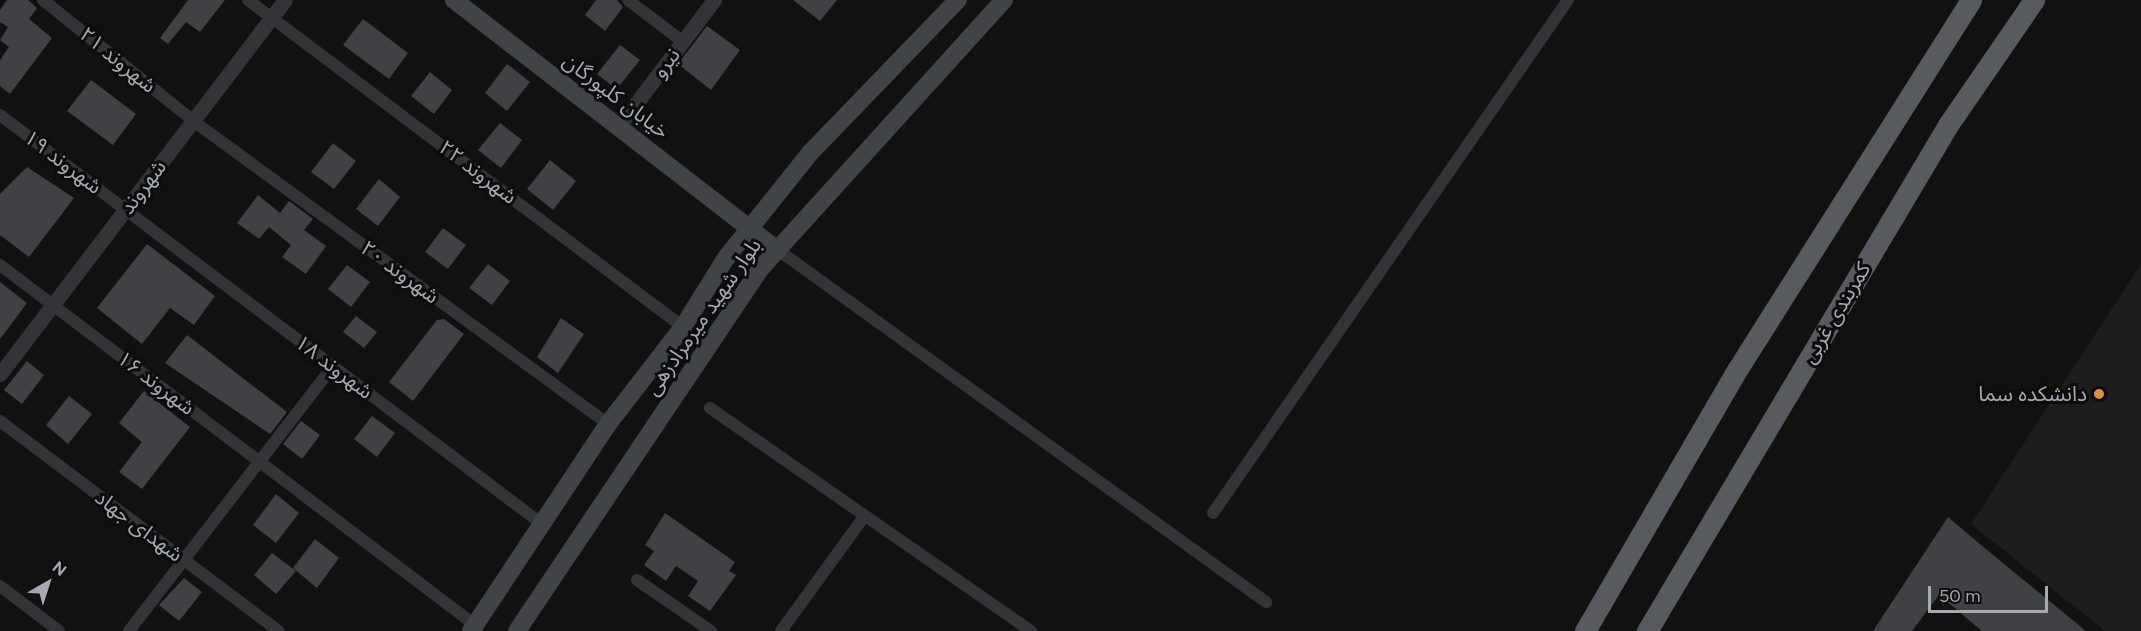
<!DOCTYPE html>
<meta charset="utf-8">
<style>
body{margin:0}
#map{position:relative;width:2141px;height:631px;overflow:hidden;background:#111112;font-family:Figtree,"Noto Sans Arabic",sans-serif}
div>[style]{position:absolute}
.built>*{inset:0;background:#1d1d1f}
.building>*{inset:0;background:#404145}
.minor>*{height:12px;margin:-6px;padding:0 6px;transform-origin:6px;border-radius:6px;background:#323437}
.tertiary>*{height:15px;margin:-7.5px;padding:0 7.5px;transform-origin:7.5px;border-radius:7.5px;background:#323437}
.secondary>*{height:18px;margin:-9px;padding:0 9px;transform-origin:9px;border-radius:9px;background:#404347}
.trunk>*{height:21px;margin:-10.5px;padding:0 10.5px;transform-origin:10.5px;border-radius:10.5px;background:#575a5f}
.dots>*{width:16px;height:16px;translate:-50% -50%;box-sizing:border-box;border:3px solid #0c0c0d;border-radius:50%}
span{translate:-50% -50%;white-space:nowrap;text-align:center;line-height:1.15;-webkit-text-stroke:6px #0c0c0d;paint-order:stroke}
.street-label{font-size:21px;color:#a3aab2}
.poi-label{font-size:21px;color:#a3aab2}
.right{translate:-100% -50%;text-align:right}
.north{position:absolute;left:18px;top:553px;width:60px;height:60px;-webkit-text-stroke:4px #0c0c0d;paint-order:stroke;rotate:39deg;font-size:16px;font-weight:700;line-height:24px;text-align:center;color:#a3aab2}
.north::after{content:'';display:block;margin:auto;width:21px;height:27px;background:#a3aab2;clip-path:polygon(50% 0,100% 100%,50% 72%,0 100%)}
.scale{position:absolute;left:1928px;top:586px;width:120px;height:27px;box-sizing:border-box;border:3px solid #a3aab2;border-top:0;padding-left:8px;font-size:18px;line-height:21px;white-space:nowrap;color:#a3aab2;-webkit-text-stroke:4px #0c0c0d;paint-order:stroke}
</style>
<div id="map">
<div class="built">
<i style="clip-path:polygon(2141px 264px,2141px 631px,2105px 631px,1971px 524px)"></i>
</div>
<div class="building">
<i style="clip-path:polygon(7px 0,28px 0,37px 8px,29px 19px,52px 38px,10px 94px,0 86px,0 60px,9px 47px,0 40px,8px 27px,0 22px,0 10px)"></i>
<i style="clip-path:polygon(188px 0,225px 0,200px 32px,186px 22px,168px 44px,160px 38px)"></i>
<i style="clip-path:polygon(596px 0,617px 0,623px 7px,605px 31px,585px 15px)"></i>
<i style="clip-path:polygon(793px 0,837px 0,820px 21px)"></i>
<i style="clip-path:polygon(363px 19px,408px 53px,389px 79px,343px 45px)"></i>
<i style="clip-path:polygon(707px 26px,740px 50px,711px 90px,678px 64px)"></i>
<i style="clip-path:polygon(620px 45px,640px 60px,620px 85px,611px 85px,597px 74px)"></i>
<i style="clip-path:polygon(507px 64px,530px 82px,507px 111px,485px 93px)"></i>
<i style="clip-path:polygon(430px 72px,452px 90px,434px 114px,411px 96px)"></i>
<i style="clip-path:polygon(91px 80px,136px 114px,113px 145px,67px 111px)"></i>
<i style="clip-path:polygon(500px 123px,522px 140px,501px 168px,478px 150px)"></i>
<i style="clip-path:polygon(333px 143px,356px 161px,334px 189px,311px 172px)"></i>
<i style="clip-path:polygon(550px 160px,576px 181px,553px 210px,527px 189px)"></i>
<i style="clip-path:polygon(27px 167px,74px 198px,29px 257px,0 235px,0 194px)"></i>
<i style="clip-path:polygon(379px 179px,400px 197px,378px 226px,356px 209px)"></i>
<i style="clip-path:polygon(258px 195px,280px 213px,289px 201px,313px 219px,304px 230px,326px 246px,306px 274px,282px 257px,291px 245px,269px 227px,259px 239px,237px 223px)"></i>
<i style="clip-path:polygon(443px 228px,466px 245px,448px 269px,425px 252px)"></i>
<i style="clip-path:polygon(147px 244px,215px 296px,194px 325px,170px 308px,142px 344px,97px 308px)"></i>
<i style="clip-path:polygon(488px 264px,510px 281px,492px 305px,469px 288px)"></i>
<i style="clip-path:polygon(347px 265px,370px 282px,351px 307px,328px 289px)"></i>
<i style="clip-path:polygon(0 282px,27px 303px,0 339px)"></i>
<i style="clip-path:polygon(356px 316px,377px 332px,364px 348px,343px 332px)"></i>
<i style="clip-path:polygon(561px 318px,584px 334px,558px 373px,537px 357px)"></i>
<i style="clip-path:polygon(444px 319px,464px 334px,413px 401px,389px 382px,437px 320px)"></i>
<i style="clip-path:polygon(187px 335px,287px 412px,270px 434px,165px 363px)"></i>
<i style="clip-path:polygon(27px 361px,44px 375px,22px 404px,4px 390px)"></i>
<i style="clip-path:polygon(144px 391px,190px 427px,142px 489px,119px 472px,142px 442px,119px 423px)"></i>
<i style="clip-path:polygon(69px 396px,92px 414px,68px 444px,46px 425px)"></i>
<i style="clip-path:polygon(372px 416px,395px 433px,377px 457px,354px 439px)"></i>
<i style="clip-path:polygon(301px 421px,320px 435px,302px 459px,283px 444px)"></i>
<i style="clip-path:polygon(276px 494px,299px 513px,276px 543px,253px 525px)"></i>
<i style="clip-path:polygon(665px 513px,735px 562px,729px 571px,736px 575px,710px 611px,688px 596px,698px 581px,676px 566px,666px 581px,644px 565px,654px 551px,645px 545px)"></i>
<i style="clip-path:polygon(1948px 517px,1981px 545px,2086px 631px,1982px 631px,1939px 595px,1912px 631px,1873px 631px)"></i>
<i style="clip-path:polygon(315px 539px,339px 558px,317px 588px,293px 568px)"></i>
<i style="clip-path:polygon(272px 553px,296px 571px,276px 594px,254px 575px)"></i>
<i style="clip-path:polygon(184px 578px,202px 592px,179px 621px,159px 605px)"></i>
</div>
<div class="minor">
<i style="left:43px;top:0;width:191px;rotate:38.8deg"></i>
<i style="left:192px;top:120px;width:515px;rotate:36.16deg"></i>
<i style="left:248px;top:0;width:544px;rotate:36.93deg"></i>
<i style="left:628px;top:0;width:68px;rotate:37.2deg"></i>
<i style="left:0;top:115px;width:679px;rotate:37.04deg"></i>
<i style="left:778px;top:250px;width:602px;rotate:35.8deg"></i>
<i style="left:0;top:265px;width:596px;rotate:37.16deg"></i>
<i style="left:710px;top:408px;width:391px;rotate:34.8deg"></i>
<i style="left:0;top:421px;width:349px;rotate:37deg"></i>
<i style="left:1213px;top:513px;width:624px;rotate:-55.32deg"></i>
<i style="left:637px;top:580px;width:90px;rotate:34.6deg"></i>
<i style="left:0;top:586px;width:74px;rotate:37.3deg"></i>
<i style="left:129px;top:631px;width:334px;rotate:-52.4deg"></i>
<i style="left:781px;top:631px;width:140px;rotate:-54deg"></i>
</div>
<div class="tertiary">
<i style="left:619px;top:126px;width:158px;rotate:-53deg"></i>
<i style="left:0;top:374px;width:470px;rotate:-52.7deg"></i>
</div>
<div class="secondary">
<i style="left:454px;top:0;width:409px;rotate:37.7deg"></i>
<i style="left:471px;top:631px;width:248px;rotate:-56.5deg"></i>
<i style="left:608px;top:424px;width:123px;rotate:-52.3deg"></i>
<i style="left:683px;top:327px;width:81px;rotate:-58.1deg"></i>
<i style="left:726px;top:258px;width:134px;rotate:-51.3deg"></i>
<i style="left:810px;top:153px;width:213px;rotate:-46deg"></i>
<i style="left:517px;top:631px;width:437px;rotate:-56.1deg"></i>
<i style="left:761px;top:268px;width:362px;rotate:-47.8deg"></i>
</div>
<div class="trunk">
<i style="left:1585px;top:631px;width:302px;rotate:-59.8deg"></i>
<i style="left:1737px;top:370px;width:438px;rotate:-57.7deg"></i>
<i style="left:1647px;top:631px;width:589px;rotate:-59.25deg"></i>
<i style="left:1948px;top:125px;width:152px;rotate:-55.5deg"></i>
</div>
<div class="dots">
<i style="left:2099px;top:394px;background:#e48e37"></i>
</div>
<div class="street-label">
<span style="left:118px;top:60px;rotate:39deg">شهروند ۲۱</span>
<span style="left:666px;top:63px;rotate:-53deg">نیرو</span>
<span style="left:616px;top:96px;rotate:37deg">خیابان کلپورگان</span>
<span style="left:63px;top:162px;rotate:37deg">شهروند ۱۹</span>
<span style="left:478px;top:172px;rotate:37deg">شهروند ۲۲</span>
<span style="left:143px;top:187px;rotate:-53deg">شهروند</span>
<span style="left:400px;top:272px;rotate:36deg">شهروند ۲۰</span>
<span style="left:1836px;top:313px;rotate:-59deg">کمربندی غربی</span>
<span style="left:703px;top:317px;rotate:-55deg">بلوار شهید میرمرادزهی</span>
<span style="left:334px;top:367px;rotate:37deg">شهروند ۱۸</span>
<span style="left:156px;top:383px;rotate:37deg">شهروند ۱۶</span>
<span style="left:139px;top:526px;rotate:37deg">شهدای جهاد</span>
</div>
<div class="poi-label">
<span class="right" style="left:2087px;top:394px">دانشکده سما</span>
</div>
<div class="north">N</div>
<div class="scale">50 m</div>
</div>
